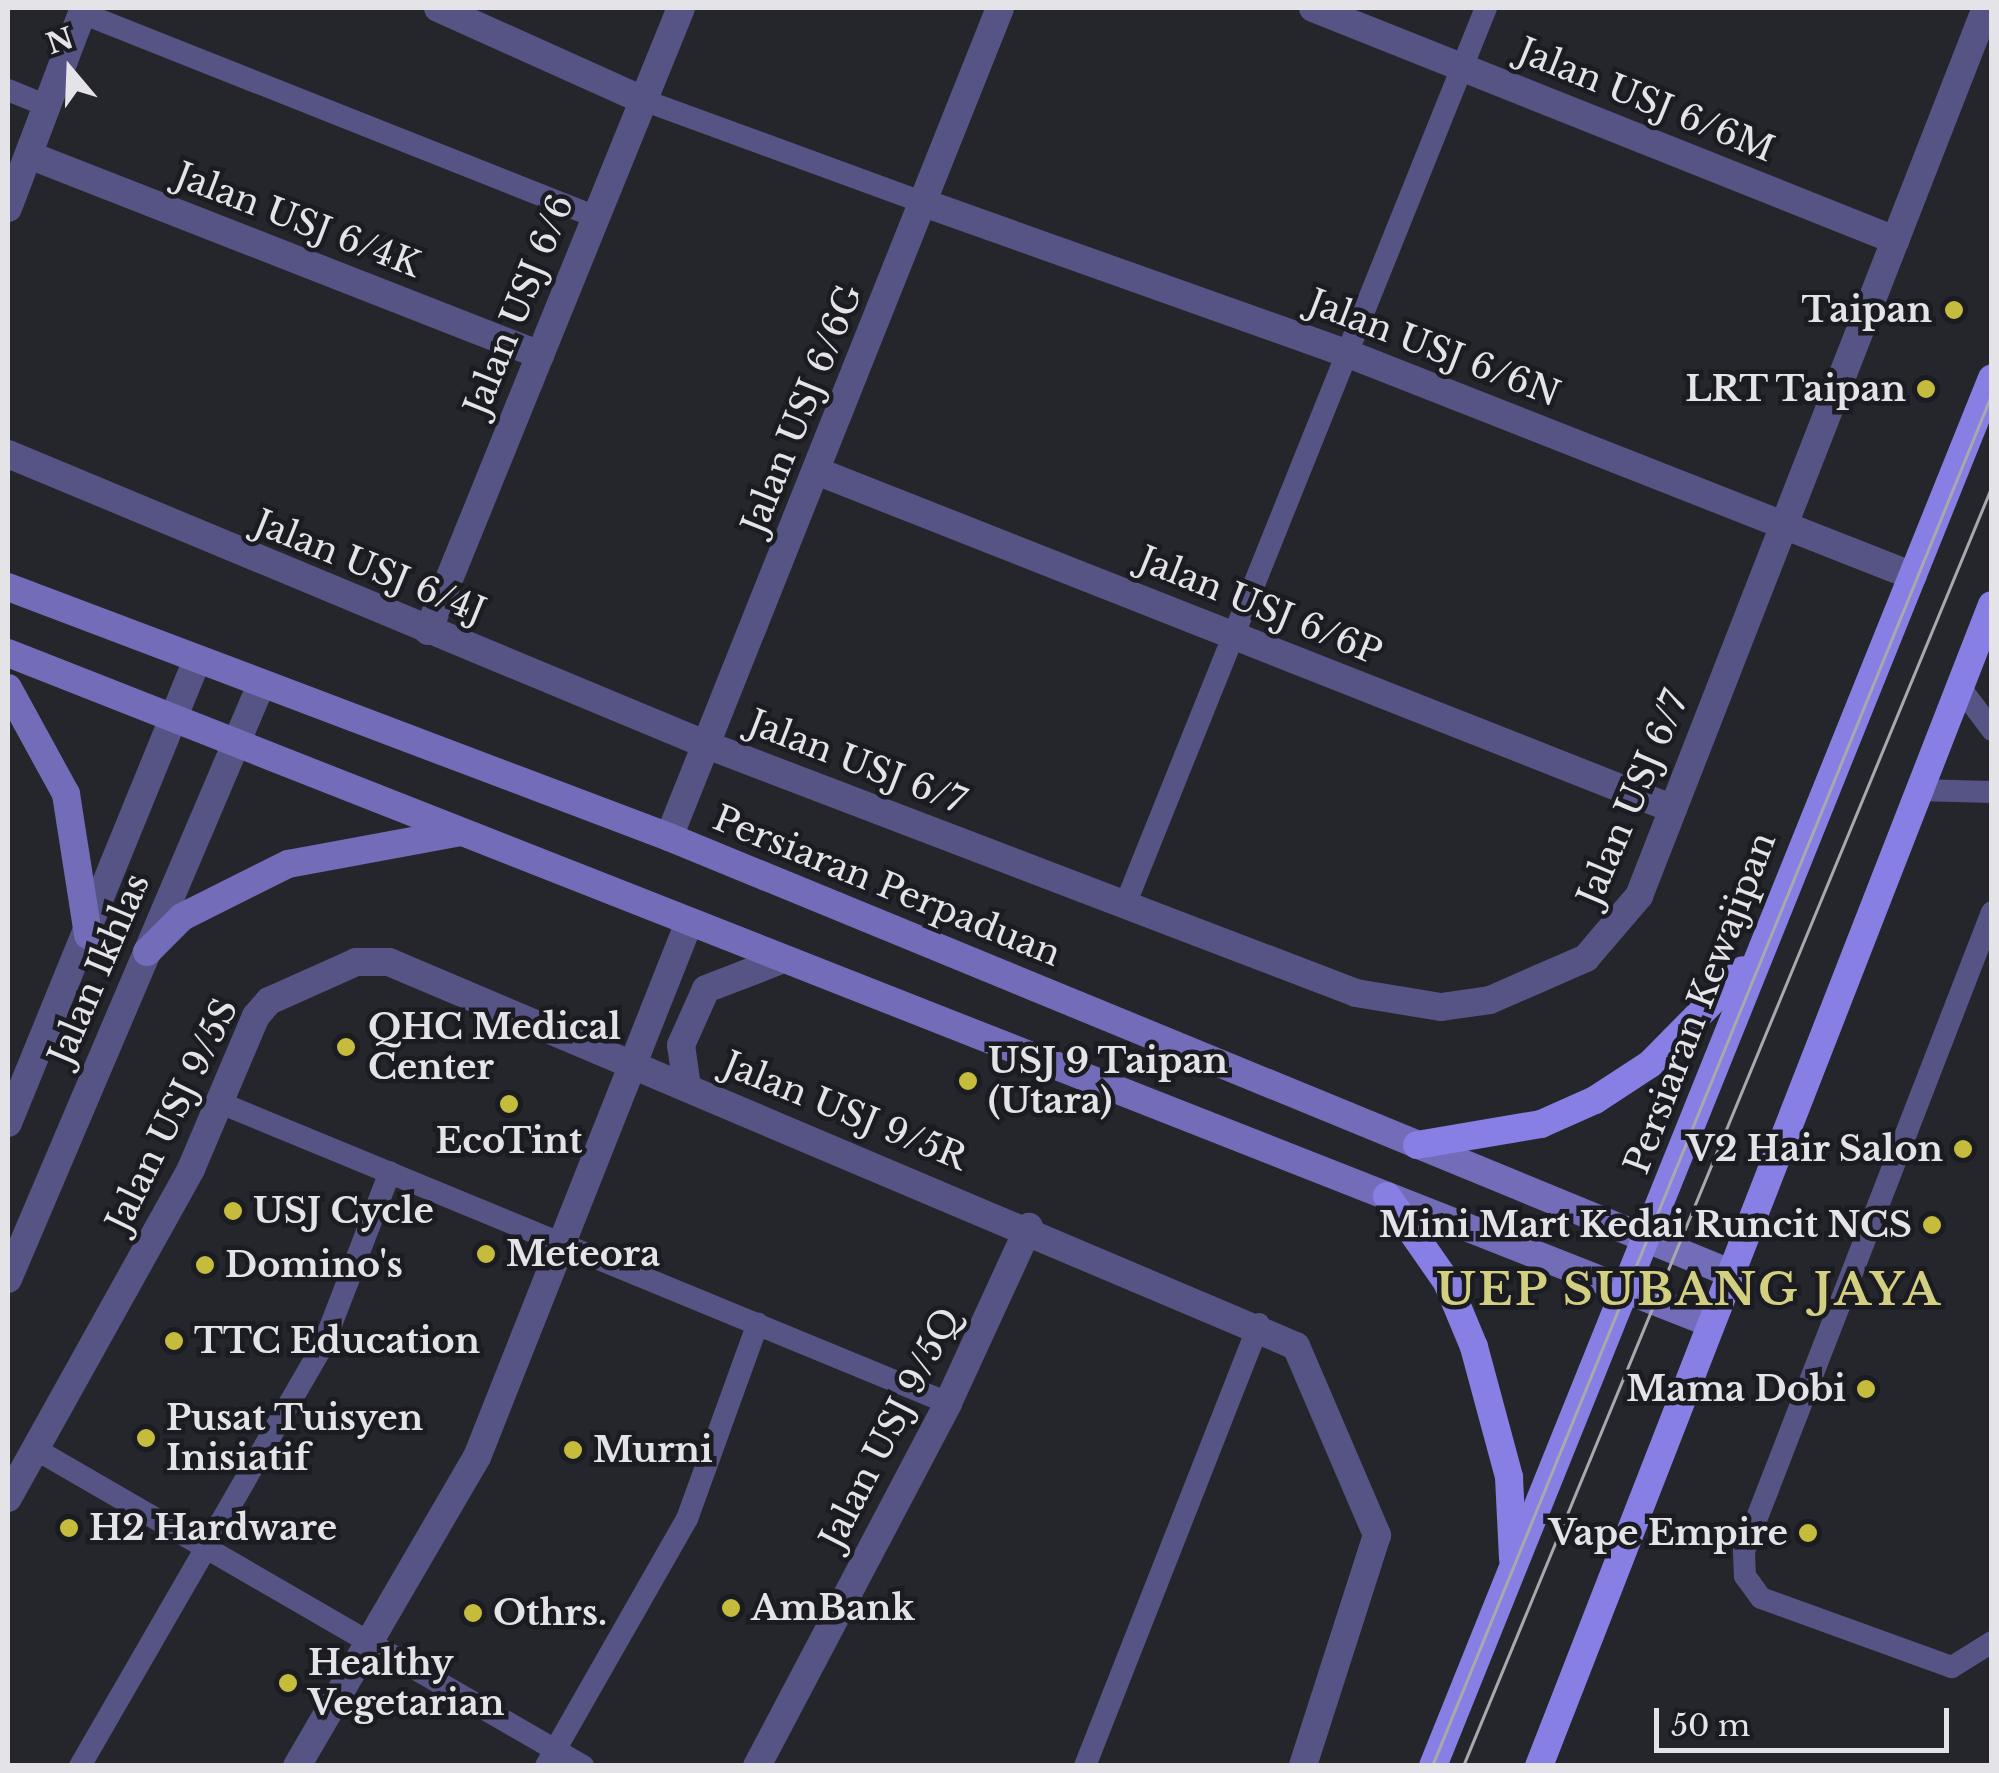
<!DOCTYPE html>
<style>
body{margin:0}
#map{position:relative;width:1999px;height:1773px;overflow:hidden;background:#25252c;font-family:"Libre Baskerville",serif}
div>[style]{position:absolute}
.service>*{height:22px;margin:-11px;padding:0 11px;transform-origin:11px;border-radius:11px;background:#565484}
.minor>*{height:28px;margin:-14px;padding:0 14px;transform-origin:14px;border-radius:14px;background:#565484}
.tertiary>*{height:28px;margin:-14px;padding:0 14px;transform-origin:14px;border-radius:14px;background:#565484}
.secondary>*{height:28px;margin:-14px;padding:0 14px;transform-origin:14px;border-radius:14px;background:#726cb9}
.primary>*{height:28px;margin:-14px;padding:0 14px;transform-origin:14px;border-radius:14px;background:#877fe3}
.tram>*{height:2.5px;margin:-1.25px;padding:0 1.25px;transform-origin:1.25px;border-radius:1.25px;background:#a8a8ad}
.dots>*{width:28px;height:28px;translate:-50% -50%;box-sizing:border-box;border:5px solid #1b1b22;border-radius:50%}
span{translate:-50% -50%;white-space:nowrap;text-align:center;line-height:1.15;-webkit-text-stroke:9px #1b1b22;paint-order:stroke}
.street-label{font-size:35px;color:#e4e4e8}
.poi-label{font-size:35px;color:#e4e4e8;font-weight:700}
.right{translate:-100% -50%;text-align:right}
.left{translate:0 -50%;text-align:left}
.district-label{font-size:45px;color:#d3cf80;font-weight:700;letter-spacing:2.5px}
.frame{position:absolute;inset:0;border:10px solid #e4e4e8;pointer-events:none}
.north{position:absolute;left:20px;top:20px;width:100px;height:100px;-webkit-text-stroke:8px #1b1b22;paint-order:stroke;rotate:341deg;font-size:28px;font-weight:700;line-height:40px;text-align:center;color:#e4e4e8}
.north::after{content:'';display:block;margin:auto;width:35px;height:45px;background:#e4e4e8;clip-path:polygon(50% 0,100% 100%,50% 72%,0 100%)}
.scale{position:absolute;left:1654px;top:1708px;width:295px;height:45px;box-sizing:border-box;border:5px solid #e4e4e8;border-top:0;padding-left:12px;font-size:30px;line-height:35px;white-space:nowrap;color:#e4e4e8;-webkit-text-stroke:8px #1b1b22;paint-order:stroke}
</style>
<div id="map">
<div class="service">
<i style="left:82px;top:13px;width:553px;rotate:21.65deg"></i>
<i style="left:8px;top:90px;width:42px;rotate:22.3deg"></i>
<i style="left:643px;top:100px;width:299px;rotate:20.1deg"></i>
<i style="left:1959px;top:686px;width:55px;rotate:53.1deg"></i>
<i style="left:1917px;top:790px;width:75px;rotate:1.5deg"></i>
<i style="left:1125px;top:905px;width:967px;rotate:-68.08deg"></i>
<i style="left:1992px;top:912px;width:685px;rotate:111.21deg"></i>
<i style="left:1744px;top:1551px;width:25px;rotate:88deg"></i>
<i style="left:1745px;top:1576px;width:27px;rotate:54deg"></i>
<i style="left:1761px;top:1598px;width:203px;rotate:19.9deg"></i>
<i style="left:1952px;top:1667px;width:47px;rotate:-32deg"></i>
<i style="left:218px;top:1102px;width:790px;rotate:22.41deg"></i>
<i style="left:37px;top:1450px;width:631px;rotate:30.06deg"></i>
<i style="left:80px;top:1766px;width:488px;rotate:-60deg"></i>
<i style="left:324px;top:1343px;width:183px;rotate:-68.9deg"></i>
<i style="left:546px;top:1766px;width:284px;rotate:-60.3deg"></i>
<i style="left:687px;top:1519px;width:208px;rotate:-70.1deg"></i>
<i style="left:1085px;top:1766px;width:475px;rotate:-68.5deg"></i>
</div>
<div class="minor">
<i style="left:438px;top:8px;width:225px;rotate:24.2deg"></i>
<i style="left:1313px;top:8px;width:627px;rotate:21.73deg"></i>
<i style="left:29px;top:155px;width:549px;rotate:21.37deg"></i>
<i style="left:924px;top:203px;width:448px;rotate:19.6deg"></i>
<i style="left:1346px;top:353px;width:609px;rotate:21.47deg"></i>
<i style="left:8px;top:208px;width:214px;rotate:-69.2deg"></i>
<i style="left:8px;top:454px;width:757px;rotate:22.6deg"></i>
<i style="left:707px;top:745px;width:695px;rotate:20.91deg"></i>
<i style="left:1356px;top:993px;width:86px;rotate:9.4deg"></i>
<i style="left:1441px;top:1007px;width:49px;rotate:-8.1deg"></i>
<i style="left:1490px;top:1000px;width:105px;rotate:-23.6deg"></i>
<i style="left:1586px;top:958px;width:82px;rotate:-49.5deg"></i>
<i style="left:1639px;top:896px;width:953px;rotate:-68.66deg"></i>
<i style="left:819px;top:472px;width:918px;rotate:21.53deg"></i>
<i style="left:428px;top:631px;width:672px;rotate:-67.9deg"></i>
<i style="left:669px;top:837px;width:893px;rotate:-68.23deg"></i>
<i style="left:687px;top:1087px;width:42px;rotate:-98.1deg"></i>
<i style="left:681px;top:1045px;width:61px;rotate:-65.9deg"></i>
<i style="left:706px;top:989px;width:75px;rotate:-21.1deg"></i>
<i style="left:8px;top:1498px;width:376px;rotate:-60.9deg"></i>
<i style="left:191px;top:1169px;width:166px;rotate:-67deg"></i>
<i style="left:256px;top:1016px;width:20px;rotate:-49deg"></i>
<i style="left:269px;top:1001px;width:95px;rotate:-24.1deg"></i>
<i style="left:356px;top:962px;width:33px"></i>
<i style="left:389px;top:962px;width:985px;rotate:22.95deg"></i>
<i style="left:1296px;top:1346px;width:206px;rotate:66.8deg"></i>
<i style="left:1377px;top:1535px;width:243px;rotate:107.8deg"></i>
<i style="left:297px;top:1766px;width:358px;rotate:-59.8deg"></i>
<i style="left:477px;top:1457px;width:572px;rotate:-68.37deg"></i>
<i style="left:757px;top:1766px;width:410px;rotate:-62.2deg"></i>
<i style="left:948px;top:1403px;width:194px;rotate:-65.3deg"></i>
</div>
<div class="tertiary">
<i style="left:8px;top:1123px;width:498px;rotate:-67.8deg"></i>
<i style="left:8px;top:1279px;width:643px;rotate:-66.94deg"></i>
</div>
<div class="secondary">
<i style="left:8px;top:587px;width:707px;rotate:20.72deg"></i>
<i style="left:669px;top:837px;width:1147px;rotate:22.34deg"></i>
<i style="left:8px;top:653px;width:1829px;rotate:21.49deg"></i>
<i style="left:8px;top:688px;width:121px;rotate:61.3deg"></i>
<i style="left:66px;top:794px;width:143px;rotate:81.1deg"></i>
<i style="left:147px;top:952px;width:49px;rotate:-45deg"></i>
<i style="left:182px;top:917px;width:119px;rotate:-26.6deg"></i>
<i style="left:288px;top:864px;width:176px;rotate:-10.5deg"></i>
</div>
<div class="primary">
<i style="left:1417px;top:1145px;width:126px;rotate:-9.6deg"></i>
<i style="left:1541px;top:1124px;width:59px;rotate:-24deg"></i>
<i style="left:1595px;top:1100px;width:66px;rotate:-33.2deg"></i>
<i style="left:1650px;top:1064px;width:132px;rotate:-45.3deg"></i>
<i style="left:1387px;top:1196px;width:105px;rotate:55.1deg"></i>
<i style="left:1447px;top:1282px;width:70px;rotate:67.4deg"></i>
<i style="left:1474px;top:1347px;width:135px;rotate:74.9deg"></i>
<i style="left:1509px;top:1477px;width:82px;rotate:87.2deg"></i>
<i style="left:1433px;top:1766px;width:1496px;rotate:-68.06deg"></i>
<i style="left:1539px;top:1766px;width:1246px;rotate:-68.69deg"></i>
</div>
<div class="tram">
<i style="left:1432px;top:1766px;width:1483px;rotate:-67.81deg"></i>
<i style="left:1463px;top:1766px;width:1385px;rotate:-67.55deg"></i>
</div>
<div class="dots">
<i style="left:1954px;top:310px;background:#c5bc3d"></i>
<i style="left:1926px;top:389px;background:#c5bc3d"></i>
<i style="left:346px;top:1047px;background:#c5bc3d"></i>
<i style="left:968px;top:1081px;background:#c5bc3d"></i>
<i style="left:509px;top:1104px;background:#c5bc3d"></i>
<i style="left:1963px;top:1149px;background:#c5bc3d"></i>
<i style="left:233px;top:1211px;background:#c5bc3d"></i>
<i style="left:1932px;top:1225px;background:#c5bc3d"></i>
<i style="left:486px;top:1254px;background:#c5bc3d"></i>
<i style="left:205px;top:1265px;background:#c5bc3d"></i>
<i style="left:174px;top:1341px;background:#c5bc3d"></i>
<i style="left:1866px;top:1389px;background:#c5bc3d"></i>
<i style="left:146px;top:1438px;background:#c5bc3d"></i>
<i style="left:573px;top:1450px;background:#c5bc3d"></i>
<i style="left:69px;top:1528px;background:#c5bc3d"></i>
<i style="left:1808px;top:1533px;background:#c5bc3d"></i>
<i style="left:731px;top:1608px;background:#c5bc3d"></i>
<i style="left:473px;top:1613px;background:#c5bc3d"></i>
<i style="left:288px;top:1683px;background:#c5bc3d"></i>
</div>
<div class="street-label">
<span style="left:1646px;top:100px;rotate:22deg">Jalan USJ 6/6M</span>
<span style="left:298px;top:220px;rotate:21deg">Jalan USJ 6/4K</span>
<span style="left:519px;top:305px;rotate:-68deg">Jalan USJ 6/6</span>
<span style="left:1434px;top:348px;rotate:21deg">Jalan USJ 6/6N</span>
<span style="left:802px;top:409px;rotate:-68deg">Jalan USJ 6/6G</span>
<span style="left:370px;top:567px;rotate:22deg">Jalan USJ 6/4J</span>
<span style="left:1260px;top:606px;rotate:22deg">Jalan USJ 6/6P</span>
<span style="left:857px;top:762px;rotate:21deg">Jalan USJ 6/7</span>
<span style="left:1633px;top:798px;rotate:-67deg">Jalan USJ 6/7</span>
<span style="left:887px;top:886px;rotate:22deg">Persiaran Perpaduan</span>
<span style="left:99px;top:969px;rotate:-67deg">Jalan Ikhlas</span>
<span style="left:1700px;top:1003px;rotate:-69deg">Persiaran Kewajipan</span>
<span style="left:845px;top:1111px;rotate:22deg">Jalan USJ 9/5R</span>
<span style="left:172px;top:1115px;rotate:-64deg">Jalan USJ 9/5S</span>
<span style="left:890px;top:1428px;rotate:-63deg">Jalan USJ 9/5Q</span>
</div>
<div class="poi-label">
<span class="right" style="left:1932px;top:310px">Taipan</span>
<span class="right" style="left:1906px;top:389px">LRT Taipan</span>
<span class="left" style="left:368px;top:1047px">QHC Medical<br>Center</span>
<span class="left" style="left:988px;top:1081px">USJ 9 Taipan<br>(Utara)</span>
<span style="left:509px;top:1141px">EcoTint</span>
<span class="right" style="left:1943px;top:1149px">V2 Hair Salon</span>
<span class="left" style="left:253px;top:1211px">USJ Cycle</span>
<span class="right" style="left:1912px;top:1225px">Mini Mart Kedai Runcit NCS</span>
<span class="left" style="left:506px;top:1254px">Meteora</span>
<span class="left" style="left:225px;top:1265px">Domino's</span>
<span class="left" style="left:194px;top:1341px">TTC Education</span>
<span class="right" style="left:1846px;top:1389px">Mama Dobi</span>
<span class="left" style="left:166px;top:1438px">Pusat Tuisyen<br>Inisiatif</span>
<span class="left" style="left:593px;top:1450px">Murni</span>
<span class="left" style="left:89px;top:1528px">H2 Hardware</span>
<span class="right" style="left:1788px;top:1533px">Vape Empire</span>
<span class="left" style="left:751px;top:1608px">AmBank</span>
<span class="left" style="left:493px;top:1613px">Othrs.</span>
<span class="left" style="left:308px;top:1683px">Healthy<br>Vegetarian</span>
</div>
<div class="district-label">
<span style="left:1689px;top:1290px">UEP SUBANG JAYA</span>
</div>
<div class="frame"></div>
<div class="north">N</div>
<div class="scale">50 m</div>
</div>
